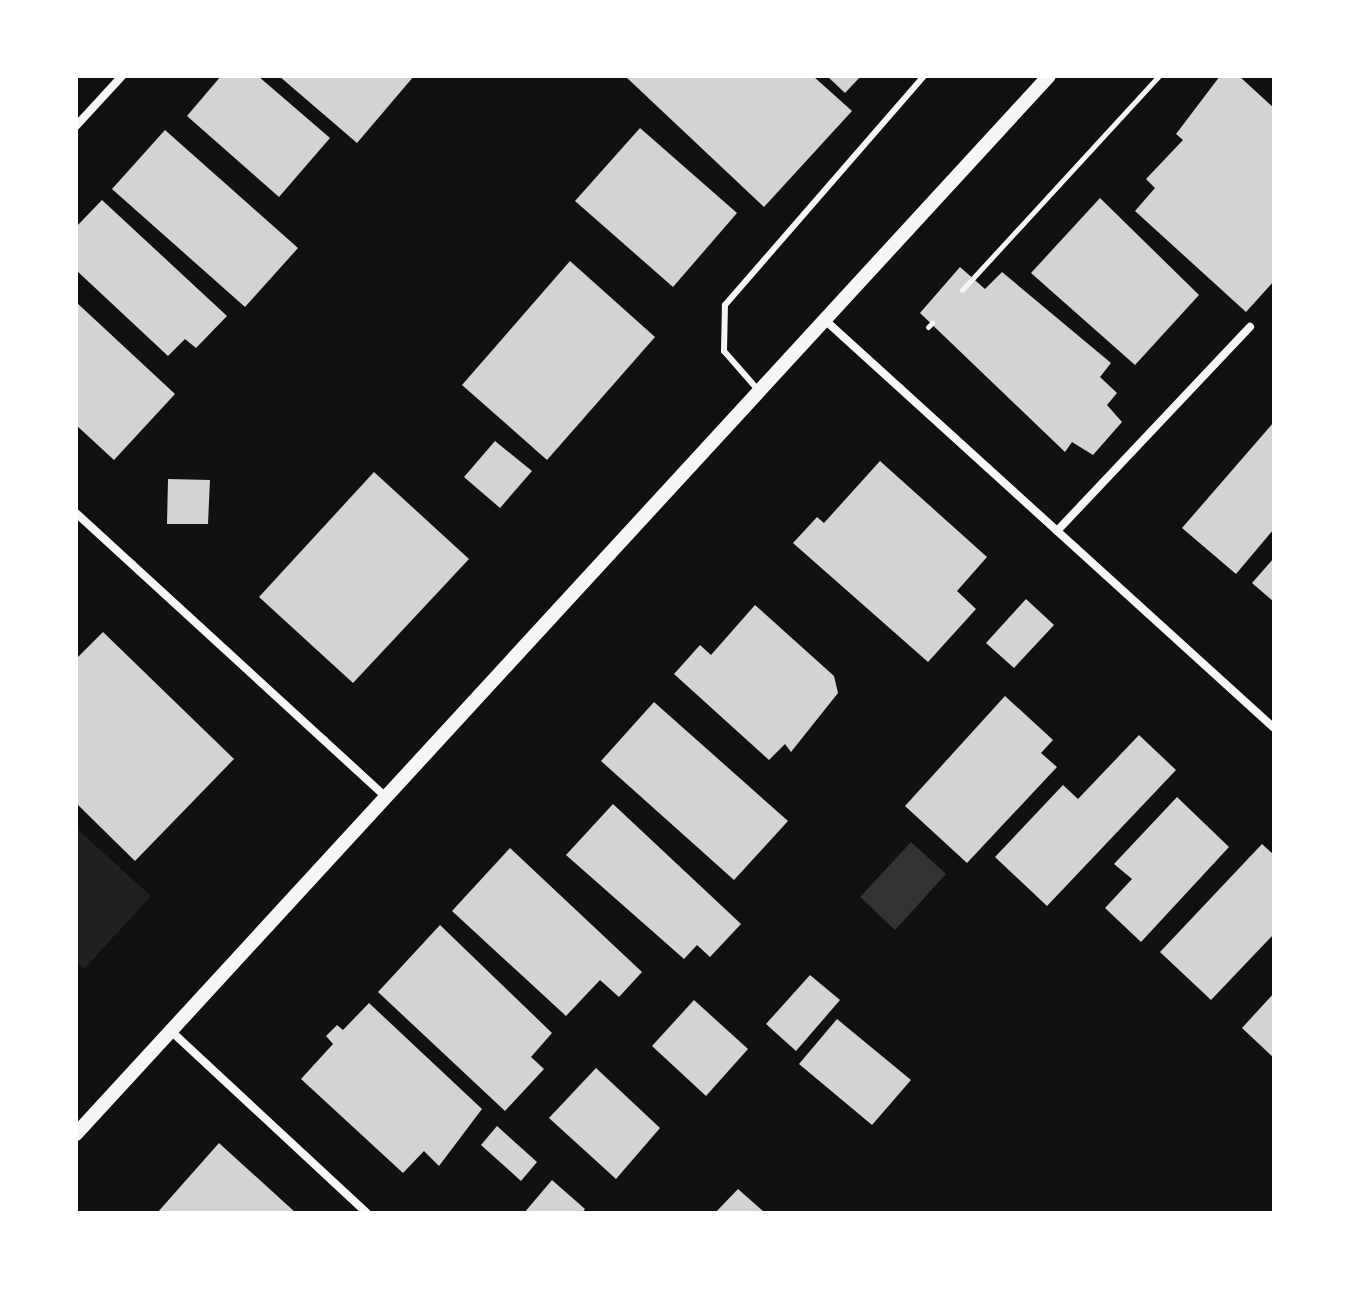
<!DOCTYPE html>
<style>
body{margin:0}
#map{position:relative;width:1350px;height:1289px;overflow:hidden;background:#111;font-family:"Fira Sans",sans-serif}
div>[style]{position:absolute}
.green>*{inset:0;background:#202020}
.water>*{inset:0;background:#333}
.building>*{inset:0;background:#d3d3d3}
.path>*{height:5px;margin:-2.5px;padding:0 2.5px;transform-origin:2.5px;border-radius:2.5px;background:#f5f5f5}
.service>*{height:6px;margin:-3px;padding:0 3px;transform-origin:3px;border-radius:3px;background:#f5f5f5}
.minor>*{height:8px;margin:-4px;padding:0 4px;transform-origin:4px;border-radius:4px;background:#f5f5f5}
.tertiary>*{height:14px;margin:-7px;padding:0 7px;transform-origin:7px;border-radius:7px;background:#f5f5f5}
span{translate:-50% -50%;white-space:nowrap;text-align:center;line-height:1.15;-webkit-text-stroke:6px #fff;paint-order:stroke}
.frame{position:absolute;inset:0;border:78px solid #fff;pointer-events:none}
</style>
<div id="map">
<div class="green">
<i style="clip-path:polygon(76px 828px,151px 896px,84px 969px,76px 962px)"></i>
</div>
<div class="water">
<i style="clip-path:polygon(911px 842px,946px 874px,895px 930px,860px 897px)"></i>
</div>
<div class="building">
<i style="clip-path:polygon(221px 76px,258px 76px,330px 138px,279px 197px,187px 116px)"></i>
<i style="clip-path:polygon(279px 76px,414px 76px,357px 143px)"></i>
<i style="clip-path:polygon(625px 76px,813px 76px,852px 111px,764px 207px)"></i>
<i style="clip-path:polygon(827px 76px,861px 76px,845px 93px)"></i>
<i style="clip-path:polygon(1220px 76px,1239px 76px,1274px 108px,1274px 281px,1246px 312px,1135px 211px,1155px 188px,1146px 179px,1183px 140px,1176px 134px)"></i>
<i style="clip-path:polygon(640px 128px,737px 213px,673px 287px,575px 201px)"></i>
<i style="clip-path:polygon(165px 130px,298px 248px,245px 307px,112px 189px)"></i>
<i style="clip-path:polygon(1100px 198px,1199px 295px,1135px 365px,1031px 273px)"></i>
<i style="clip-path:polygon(102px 200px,227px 316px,196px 348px,185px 339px,168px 356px,76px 270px,76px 227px)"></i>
<i style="clip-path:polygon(570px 261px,655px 337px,547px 460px,462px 385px)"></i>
<i style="clip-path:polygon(960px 267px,985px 289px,1002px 272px,1111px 363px,1100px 377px,1117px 393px,1107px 405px,1122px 422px,1093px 455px,1072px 442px,1065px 452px,920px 313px)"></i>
<i style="clip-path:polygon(76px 302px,175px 394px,114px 460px,76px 425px)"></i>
<i style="clip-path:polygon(1274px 422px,1274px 529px,1236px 574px,1182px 528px)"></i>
<i style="clip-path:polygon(495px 441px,532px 471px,500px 508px,464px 477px)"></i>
<i style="clip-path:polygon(880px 461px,987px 557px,957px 591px,976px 609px,928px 662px,793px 543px,817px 517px,824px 523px)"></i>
<i style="clip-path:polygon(374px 472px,469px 559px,353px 683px,259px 597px)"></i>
<i style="clip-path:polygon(168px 479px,210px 480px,208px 524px,167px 524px)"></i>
<i style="clip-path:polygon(1274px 558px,1274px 602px,1252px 583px)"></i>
<i style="clip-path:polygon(1026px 599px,1054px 625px,1014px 668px,986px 643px)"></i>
<i style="clip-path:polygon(755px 605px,834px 676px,838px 693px,791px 752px,785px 744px,769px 760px,674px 674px,700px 645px,711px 655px)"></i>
<i style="clip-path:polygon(103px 632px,234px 759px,135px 861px,76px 803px,76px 659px)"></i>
<i style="clip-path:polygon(1005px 696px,1053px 740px,1041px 753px,1057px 767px,967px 863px,905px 806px)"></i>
<i style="clip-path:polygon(654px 702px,788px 821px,734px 880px,601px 761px)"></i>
<i style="clip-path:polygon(1139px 735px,1176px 770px,1047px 906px,995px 857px,1063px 785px,1078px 799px)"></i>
<i style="clip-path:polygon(1177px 797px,1229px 847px,1141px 942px,1105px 908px,1132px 879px,1114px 864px)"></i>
<i style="clip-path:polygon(613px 804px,741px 924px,710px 957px,697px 945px,684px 959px,566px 855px)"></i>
<i style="clip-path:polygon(1262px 844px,1274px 855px,1274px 934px,1211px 1000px,1160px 952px)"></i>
<i style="clip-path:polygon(510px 848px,642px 972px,619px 997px,600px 980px,566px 1016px,452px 911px)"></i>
<i style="clip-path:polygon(440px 925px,552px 1033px,531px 1057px,544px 1069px,505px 1111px,378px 992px)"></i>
<i style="clip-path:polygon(810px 975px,840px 1000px,796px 1051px,766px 1024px)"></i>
<i style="clip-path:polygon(1274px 993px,1274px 1058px,1242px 1028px)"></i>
<i style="clip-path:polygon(694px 1000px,748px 1049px,706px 1096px,652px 1046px)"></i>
<i style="clip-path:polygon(369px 1003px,482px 1109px,439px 1166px,424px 1151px,403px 1173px,301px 1079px,333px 1044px,326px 1036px,337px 1025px,343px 1030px)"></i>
<i style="clip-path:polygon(837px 1019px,911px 1080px,872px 1125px,799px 1064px)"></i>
<i style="clip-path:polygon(596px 1068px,660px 1128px,616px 1179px,549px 1118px)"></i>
<i style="clip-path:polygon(497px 1126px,537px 1162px,521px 1181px,481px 1145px)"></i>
<i style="clip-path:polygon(219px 1143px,296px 1213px,157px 1213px)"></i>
<i style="clip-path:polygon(552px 1180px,585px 1209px,582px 1213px,524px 1213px)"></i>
<i style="clip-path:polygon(738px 1189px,765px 1213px,715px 1213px)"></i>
</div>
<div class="path">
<i style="left:962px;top:290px;width:291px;rotate:-47.4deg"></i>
<i style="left:928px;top:327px;width:6px;rotate:-45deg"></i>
</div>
<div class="service">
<i style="left:759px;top:391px;width:53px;rotate:-131.2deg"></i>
<i style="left:724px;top:351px;width:46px;rotate:-88.8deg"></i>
<i style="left:725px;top:305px;width:303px;rotate:-49deg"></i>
</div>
<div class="minor">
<i style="left:76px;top:126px;width:68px;rotate:-47.4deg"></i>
<i style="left:826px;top:321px;width:605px;rotate:42.25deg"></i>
<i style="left:76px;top:513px;width:422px;rotate:42.5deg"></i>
<i style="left:1057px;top:531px;width:281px;rotate:-46.6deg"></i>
<i style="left:171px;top:1031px;width:267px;rotate:42.9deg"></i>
</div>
<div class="tertiary">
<i style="left:76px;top:1134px;width:1437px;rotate:-47.4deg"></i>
</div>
<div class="frame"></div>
</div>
